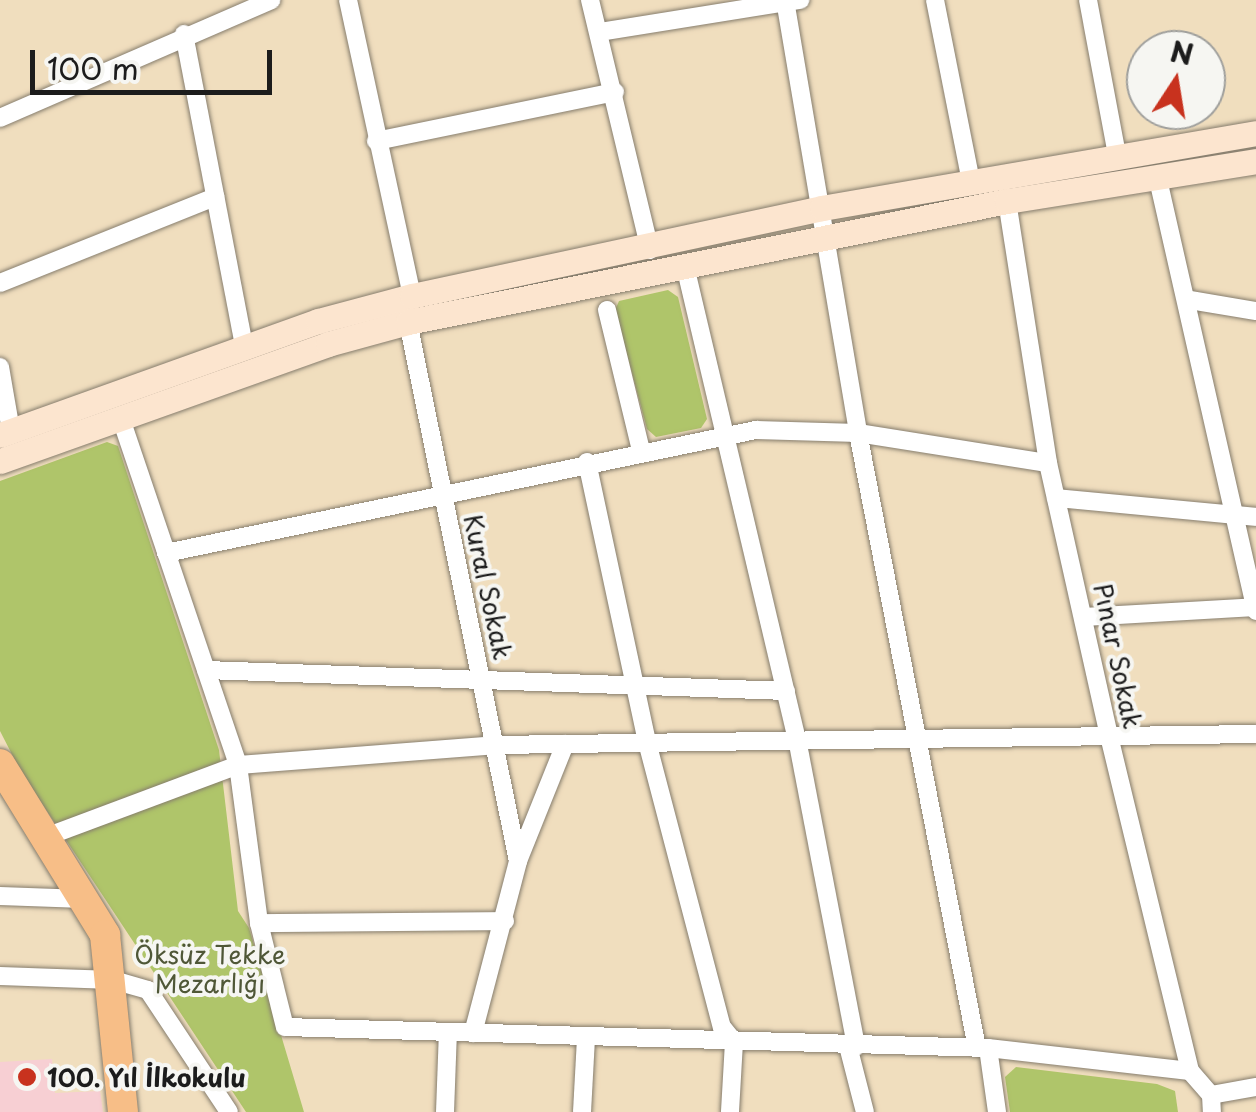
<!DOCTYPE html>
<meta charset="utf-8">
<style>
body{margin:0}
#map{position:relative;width:1256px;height:1112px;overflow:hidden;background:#f0debe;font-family:"Playpen Sans",sans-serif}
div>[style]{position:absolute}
.built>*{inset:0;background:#f7cfd3}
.green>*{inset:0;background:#afc56a}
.roads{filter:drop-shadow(0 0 2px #867d6d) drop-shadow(0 0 2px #867d6d)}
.minor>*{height:18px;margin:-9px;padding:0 9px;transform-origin:9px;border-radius:9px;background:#fff}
.secondary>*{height:25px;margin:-12.5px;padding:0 12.5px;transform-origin:12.5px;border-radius:12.5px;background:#fce5cf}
.primary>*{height:30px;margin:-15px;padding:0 15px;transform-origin:15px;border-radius:15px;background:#f7be87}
.dots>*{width:28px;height:28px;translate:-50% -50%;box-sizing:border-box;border:5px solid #f6f6f2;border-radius:50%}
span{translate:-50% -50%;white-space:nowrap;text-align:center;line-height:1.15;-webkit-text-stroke:8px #f6f6f2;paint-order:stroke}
.street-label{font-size:25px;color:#1c1c1c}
.park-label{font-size:25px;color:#4f5737}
.poi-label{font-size:25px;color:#1c1c1c;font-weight:700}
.left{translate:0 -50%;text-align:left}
.north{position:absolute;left:1126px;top:30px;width:100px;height:100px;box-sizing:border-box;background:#f6f6f2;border:2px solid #9f9f9c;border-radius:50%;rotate:12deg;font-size:28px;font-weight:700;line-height:40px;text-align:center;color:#1c1c1c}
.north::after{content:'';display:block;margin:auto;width:35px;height:45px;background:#c8321e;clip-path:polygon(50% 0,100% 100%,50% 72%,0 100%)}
.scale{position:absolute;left:30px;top:50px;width:242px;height:45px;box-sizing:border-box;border:5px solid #1c1c1c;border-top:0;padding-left:12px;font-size:30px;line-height:35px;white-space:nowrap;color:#1c1c1c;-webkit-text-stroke:8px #f6f6f2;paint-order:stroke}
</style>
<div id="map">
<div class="built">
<i style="clip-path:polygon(52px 1059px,55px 1093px,100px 1091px,103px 1112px,0 1112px,0 1062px)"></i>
</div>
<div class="green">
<i style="clip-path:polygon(668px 290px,678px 297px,707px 419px,701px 428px,656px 437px,647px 429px,615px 310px,619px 301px)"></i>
<i style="clip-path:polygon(107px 442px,118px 446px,219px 750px,238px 911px,249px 928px,304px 1112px,246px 1112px,21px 772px,0 731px,0 481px)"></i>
<i style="clip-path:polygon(1016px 1067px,1157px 1084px,1175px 1091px,1178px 1112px,1010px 1112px,1005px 1077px)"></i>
</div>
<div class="roads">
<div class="minor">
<i style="left:348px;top:0;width:303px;rotate:77.8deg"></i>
<i style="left:590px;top:0;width:257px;rotate:76.5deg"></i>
<i style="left:785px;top:0;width:439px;rotate:80.4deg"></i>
<i style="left:858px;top:433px;width:626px;rotate:79.05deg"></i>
<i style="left:935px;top:0;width:186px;rotate:78.8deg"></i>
<i style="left:1088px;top:0;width:158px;rotate:79.4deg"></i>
<i style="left:600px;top:32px;width:203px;rotate:-9.1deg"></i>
<i style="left:184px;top:34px;width:319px;rotate:79.1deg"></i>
<i style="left:0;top:118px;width:296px;rotate:-23.5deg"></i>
<i style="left:376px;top:141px;width:244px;rotate:-11.6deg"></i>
<i style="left:1157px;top:175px;width:447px;rotate:77.2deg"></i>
<i style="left:1007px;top:201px;width:265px;rotate:81.1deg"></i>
<i style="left:1048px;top:463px;width:280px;rotate:77.4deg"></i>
<i style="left:1109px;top:736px;width:345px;rotate:76.4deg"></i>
<i style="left:1190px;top:1071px;width:32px;rotate:49deg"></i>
<i style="left:1211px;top:1095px;width:17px;rotate:87deg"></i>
<i style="left:685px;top:266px;width:486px;rotate:76.7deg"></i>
<i style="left:797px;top:739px;width:313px;rotate:79.1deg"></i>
<i style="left:0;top:283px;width:232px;rotate:-21.8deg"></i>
<i style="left:1190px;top:300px;width:67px;rotate:9.5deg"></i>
<i style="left:607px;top:310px;width:145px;rotate:76.4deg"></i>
<i style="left:408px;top:322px;width:550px;rotate:78.47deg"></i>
<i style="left:0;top:367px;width:65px;rotate:80.2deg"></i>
<i style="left:120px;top:416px;width:368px;rotate:71.3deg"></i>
<i style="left:238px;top:765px;width:159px;rotate:82.4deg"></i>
<i style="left:587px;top:462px;width:286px;rotate:77.9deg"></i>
<i style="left:647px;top:742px;width:295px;rotate:75.3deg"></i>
<i style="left:722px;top:1027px;width:19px;rotate:51deg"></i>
<i style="left:734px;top:1042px;width:70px;rotate:93.3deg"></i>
<i style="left:1056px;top:498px;width:201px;rotate:5.4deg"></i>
<i style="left:166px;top:553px;width:603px;rotate:-11.78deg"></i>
<i style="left:756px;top:430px;width:102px;rotate:1.7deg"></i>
<i style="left:858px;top:433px;width:192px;rotate:9deg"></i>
<i style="left:1084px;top:617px;width:171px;rotate:-3.3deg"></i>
<i style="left:206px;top:670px;width:580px;rotate:2.07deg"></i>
<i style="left:43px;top:838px;width:208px;rotate:-20.5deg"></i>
<i style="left:238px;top:765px;width:258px;rotate:-4.4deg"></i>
<i style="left:495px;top:745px;width:761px;rotate:-0.83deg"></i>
<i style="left:0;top:896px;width:84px;rotate:2deg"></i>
<i style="left:505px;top:921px;width:246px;rotate:179.5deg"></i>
<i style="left:259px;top:923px;width:107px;rotate:76deg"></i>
<i style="left:285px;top:1027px;width:703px;rotate:1.71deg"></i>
<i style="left:988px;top:1048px;width:203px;rotate:6.5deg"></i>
<i style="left:0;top:976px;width:113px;rotate:2deg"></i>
<i style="left:113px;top:980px;width:36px;rotate:16deg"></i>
<i style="left:148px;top:990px;width:146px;rotate:56.4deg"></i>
<i style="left:473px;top:1033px;width:178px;rotate:-75.3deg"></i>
<i style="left:518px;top:861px;width:126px;rotate:-68.1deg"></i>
<i style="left:848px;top:1046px;width:68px;rotate:75.6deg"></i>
<i style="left:988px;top:1048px;width:65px;rotate:82deg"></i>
<i style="left:1211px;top:1095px;width:46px;rotate:-10.1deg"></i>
<i style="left:445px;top:1112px;width:80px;rotate:-87.9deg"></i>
<i style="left:582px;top:1112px;width:75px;rotate:-86.9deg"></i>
</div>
<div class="secondary">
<i style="left:0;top:435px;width:338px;rotate:-19.7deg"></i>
<i style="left:318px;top:321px;width:97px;rotate:-14.9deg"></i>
<i style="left:412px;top:296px;width:419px;rotate:-12.1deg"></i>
<i style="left:822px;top:208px;width:440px;rotate:-9.8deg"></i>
<i style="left:0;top:461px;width:348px;rotate:-19.6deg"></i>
<i style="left:328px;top:344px;width:83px;rotate:-15.4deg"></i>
<i style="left:408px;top:322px;width:611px;rotate:-11.42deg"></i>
<i style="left:1007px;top:201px;width:252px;rotate:-9.1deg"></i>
</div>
<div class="primary">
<i style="left:0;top:764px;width:201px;rotate:58.4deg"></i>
<i style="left:105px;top:935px;width:178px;rotate:84.2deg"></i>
</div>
</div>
<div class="dots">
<i style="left:27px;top:1077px;background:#c8321e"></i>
</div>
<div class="street-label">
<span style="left:488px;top:587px;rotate:78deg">Kural Sokak</span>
<span style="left:1118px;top:656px;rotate:78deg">Pınar Sokak</span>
</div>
<div class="park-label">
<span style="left:210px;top:969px">Öksüz Tekke<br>Mezarlığı</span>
</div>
<div class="poi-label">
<span class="left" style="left:47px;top:1077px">100. Yıl İlkokulu</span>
</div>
<div class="north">N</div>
<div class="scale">100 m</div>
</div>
